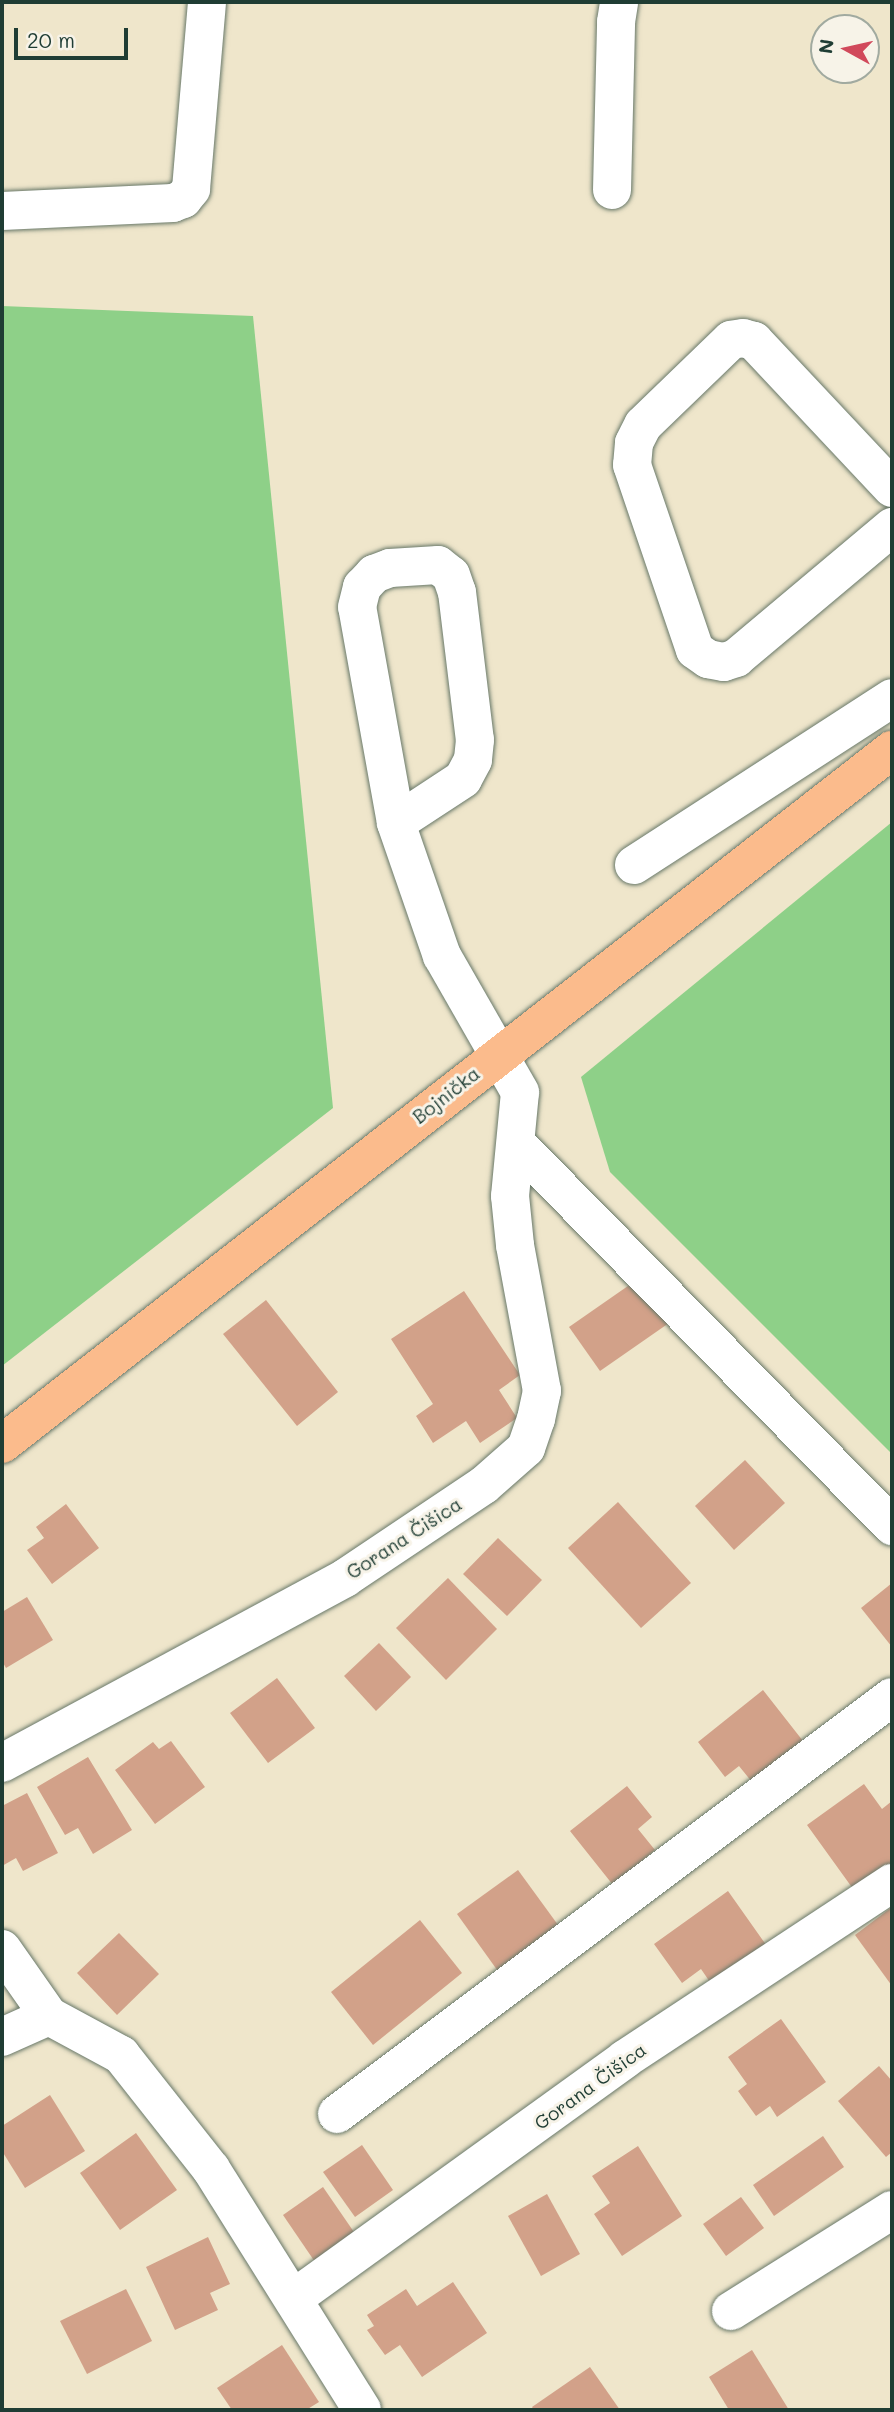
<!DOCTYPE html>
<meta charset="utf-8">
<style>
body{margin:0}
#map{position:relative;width:894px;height:2412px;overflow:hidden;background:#efe6cb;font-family:Mali,sans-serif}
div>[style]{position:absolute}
.green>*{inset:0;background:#8ed088}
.building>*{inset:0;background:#d2a189}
.roads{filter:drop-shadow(0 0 2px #687869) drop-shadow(0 0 2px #687869)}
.minor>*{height:38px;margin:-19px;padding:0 19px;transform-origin:19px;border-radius:19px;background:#fff}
.major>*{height:38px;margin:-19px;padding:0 19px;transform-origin:19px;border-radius:19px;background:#fbbb8c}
span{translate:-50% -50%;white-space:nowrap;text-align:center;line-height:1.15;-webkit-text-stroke:6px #f7f3e8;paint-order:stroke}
.street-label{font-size:19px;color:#1f3d34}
.frame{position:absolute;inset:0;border:4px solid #1f3d34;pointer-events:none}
.north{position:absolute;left:810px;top:14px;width:70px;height:70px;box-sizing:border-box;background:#f7f3e8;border:2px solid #a1aaa0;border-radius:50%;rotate:278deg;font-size:19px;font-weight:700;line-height:28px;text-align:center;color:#1f3d34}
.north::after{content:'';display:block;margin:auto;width:24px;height:32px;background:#d1495b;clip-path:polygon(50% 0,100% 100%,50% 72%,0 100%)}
.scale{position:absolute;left:14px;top:28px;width:114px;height:32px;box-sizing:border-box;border:4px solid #1f3d34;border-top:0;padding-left:9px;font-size:21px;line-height:24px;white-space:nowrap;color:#1f3d34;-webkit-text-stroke:5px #f7f3e8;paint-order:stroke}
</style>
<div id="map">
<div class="green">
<i style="clip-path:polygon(2px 306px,253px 316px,333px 1108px,2px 1366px)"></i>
<i style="clip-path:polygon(892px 822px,892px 1454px,610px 1172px,581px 1077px)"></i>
</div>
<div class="building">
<i style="clip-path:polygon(638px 1279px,669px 1323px,600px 1371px,569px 1327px)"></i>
<i style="clip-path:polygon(464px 1291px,520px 1375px,499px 1390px,517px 1418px,480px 1443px,466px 1421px,433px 1443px,416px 1416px,433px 1404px,391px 1339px)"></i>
<i style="clip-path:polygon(266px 1300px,338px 1392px,297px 1426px,223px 1334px)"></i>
<i style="clip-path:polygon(745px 1460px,785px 1503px,734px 1550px,695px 1506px)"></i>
<i style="clip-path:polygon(618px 1502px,691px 1583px,641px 1628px,568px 1548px)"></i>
<i style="clip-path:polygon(66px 1504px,99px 1548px,52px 1584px,27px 1550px,44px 1538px,36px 1527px)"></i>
<i style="clip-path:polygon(498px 1538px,542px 1580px,507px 1616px,463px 1574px)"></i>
<i style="clip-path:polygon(448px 1578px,497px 1629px,446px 1680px,396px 1628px)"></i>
<i style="clip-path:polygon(892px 1583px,892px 1647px,861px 1608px)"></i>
<i style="clip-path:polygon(27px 1597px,53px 1640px,6px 1668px,2px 1661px,2px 1612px)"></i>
<i style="clip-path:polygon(379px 1643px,411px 1677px,376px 1711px,344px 1676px)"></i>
<i style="clip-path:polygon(277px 1678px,315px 1728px,268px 1763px,230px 1713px)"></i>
<i style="clip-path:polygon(763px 1690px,803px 1741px,752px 1782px,739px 1766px,725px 1777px,698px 1742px)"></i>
<i style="clip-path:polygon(171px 1741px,205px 1787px,155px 1824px,115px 1770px,153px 1742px,159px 1749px)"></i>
<i style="clip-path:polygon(88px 1757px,132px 1830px,93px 1854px,78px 1828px,65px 1835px,37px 1787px)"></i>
<i style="clip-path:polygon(864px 1784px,882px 1809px,892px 1801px,892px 1867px,856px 1893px,807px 1825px)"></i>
<i style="clip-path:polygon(627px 1786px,652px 1817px,638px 1829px,655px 1850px,613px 1885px,570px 1831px)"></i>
<i style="clip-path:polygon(27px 1793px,58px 1853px,23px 1871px,16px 1858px,2px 1866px,2px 1806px)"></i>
<i style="clip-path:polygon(518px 1870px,561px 1929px,500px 1974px,457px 1914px)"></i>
<i style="clip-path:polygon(728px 1891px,769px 1949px,714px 1988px,701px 1969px,682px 1983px,654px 1944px)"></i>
<i style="clip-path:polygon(892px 1907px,892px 1986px,855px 1935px)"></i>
<i style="clip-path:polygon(420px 1920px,462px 1973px,373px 2045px,331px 1992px)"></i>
<i style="clip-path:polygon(119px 1933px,159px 1974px,117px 2015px,77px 1973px)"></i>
<i style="clip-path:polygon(781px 2019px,826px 2082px,777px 2117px,770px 2106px,756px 2116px,738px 2091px,747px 2084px,728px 2057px)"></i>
<i style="clip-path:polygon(879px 2066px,892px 2081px,892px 2152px,886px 2157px,838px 2101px)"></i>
<i style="clip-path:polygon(50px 2095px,85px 2151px,25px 2188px,2px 2151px,2px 2126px)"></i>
<i style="clip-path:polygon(136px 2133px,177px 2190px,120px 2230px,80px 2173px)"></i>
<i style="clip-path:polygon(823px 2136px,844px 2167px,774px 2216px,753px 2185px)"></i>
<i style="clip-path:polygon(362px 2145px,393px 2190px,355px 2217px,323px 2172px)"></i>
<i style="clip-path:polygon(638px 2146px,682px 2216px,622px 2256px,594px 2214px,610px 2203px,592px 2176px)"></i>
<i style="clip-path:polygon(323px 2187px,356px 2235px,315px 2262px,283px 2215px)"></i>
<i style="clip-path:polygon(547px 2194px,580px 2254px,541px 2276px,508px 2216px)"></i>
<i style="clip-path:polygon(741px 2197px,764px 2228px,726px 2256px,703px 2224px)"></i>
<i style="clip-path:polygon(208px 2237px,230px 2284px,210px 2293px,218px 2310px,175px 2330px,146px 2267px)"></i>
<i style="clip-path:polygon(453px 2282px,487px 2333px,422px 2377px,400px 2345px,385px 2355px,367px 2330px,374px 2326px,367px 2315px,406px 2289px,417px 2306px)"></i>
<i style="clip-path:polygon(126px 2289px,152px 2341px,87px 2374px,60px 2321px)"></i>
<i style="clip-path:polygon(282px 2345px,319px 2402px,306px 2410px,232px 2410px,217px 2388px)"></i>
<i style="clip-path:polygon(752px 2350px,789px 2410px,729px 2410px,709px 2377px)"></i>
<i style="clip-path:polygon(590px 2367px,620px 2410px,534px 2410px,532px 2407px)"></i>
</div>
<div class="roads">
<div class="minor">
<i style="left:612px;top:190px;width:168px;rotate:-88.6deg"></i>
<i style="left:616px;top:22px;width:20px;rotate:-81deg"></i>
<i style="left:2px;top:211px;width:171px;rotate:-2.7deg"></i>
<i style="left:173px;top:203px;width:11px;rotate:-22deg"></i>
<i style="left:183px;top:199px;width:13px;rotate:-51deg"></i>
<i style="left:191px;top:189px;width:188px;rotate:-85.1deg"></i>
<i style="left:892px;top:488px;width:202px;rotate:-133.2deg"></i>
<i style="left:754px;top:341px;width:11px;rotate:-165deg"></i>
<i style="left:743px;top:338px;width:12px;rotate:171deg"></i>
<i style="left:731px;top:340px;width:122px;rotate:136deg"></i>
<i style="left:643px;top:425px;width:20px;rotate:117deg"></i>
<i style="left:634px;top:443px;width:22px;rotate:95deg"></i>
<i style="left:632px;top:465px;width:195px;rotate:71.2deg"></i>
<i style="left:695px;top:650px;width:16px;rotate:35deg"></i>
<i style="left:708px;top:659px;width:16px;rotate:11deg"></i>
<i style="left:724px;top:662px;width:13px;rotate:-18deg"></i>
<i style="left:736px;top:658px;width:204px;rotate:-40deg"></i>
<i style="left:634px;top:865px;width:307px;rotate:-32.9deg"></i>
<i style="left:516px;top:1143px;width:537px;rotate:45.53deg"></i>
<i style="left:2px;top:1763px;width:390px;rotate:-28.3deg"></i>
<i style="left:345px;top:1578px;width:167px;rotate:-33.8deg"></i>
<i style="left:484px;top:1485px;width:56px;rotate:-41.4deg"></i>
<i style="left:526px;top:1448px;width:31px;rotate:-71deg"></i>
<i style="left:536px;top:1419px;width:29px;rotate:-78deg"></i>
<i style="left:542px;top:1391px;width:148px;rotate:-100.5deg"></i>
<i style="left:515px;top:1245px;width:49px;rotate:-95.8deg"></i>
<i style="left:510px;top:1196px;width:104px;rotate:-84.5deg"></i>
<i style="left:520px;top:1092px;width:157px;rotate:-119.8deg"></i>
<i style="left:442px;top:956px;width:141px;rotate:-109.1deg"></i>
<i style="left:396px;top:823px;width:219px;rotate:-100.2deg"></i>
<i style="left:357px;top:607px;width:21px;rotate:-76deg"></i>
<i style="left:362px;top:587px;width:18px;rotate:-47deg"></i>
<i style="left:374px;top:574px;width:17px;rotate:-21deg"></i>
<i style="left:390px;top:568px;width:48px;rotate:-3.6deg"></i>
<i style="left:438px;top:565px;width:16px;rotate:38deg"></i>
<i style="left:451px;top:575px;width:18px;rotate:71deg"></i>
<i style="left:457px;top:592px;width:149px;rotate:83.1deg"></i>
<i style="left:475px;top:740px;width:20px;rotate:96deg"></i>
<i style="left:473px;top:760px;width:21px;rotate:118deg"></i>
<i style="left:463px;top:779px;width:80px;rotate:146.7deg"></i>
<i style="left:2px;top:1949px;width:82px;rotate:55deg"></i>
<i style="left:49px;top:2016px;width:82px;rotate:28.4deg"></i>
<i style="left:121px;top:2055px;width:145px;rotate:51.7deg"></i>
<i style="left:211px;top:2169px;width:284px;rotate:57.9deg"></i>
<i style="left:2px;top:2037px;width:51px;rotate:-24.1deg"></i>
<i style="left:337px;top:2114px;width:694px;rotate:-36.92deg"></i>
<i style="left:294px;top:2298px;width:408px;rotate:-35.8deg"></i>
<i style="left:625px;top:2059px;width:320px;rotate:-33.4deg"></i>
<i style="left:731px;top:2311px;width:190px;rotate:-32.1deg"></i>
</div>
<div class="major">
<i style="left:2px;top:1444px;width:1129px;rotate:-37.95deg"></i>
</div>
</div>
<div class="street-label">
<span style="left:446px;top:1095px;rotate:-38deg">Bojnička</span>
<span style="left:404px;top:1538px;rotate:-33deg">Gorana Čišica</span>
<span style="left:590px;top:2086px;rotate:-36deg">Gorana Čišica</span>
</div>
<div class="frame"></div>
<div class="north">N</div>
<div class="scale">20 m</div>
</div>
